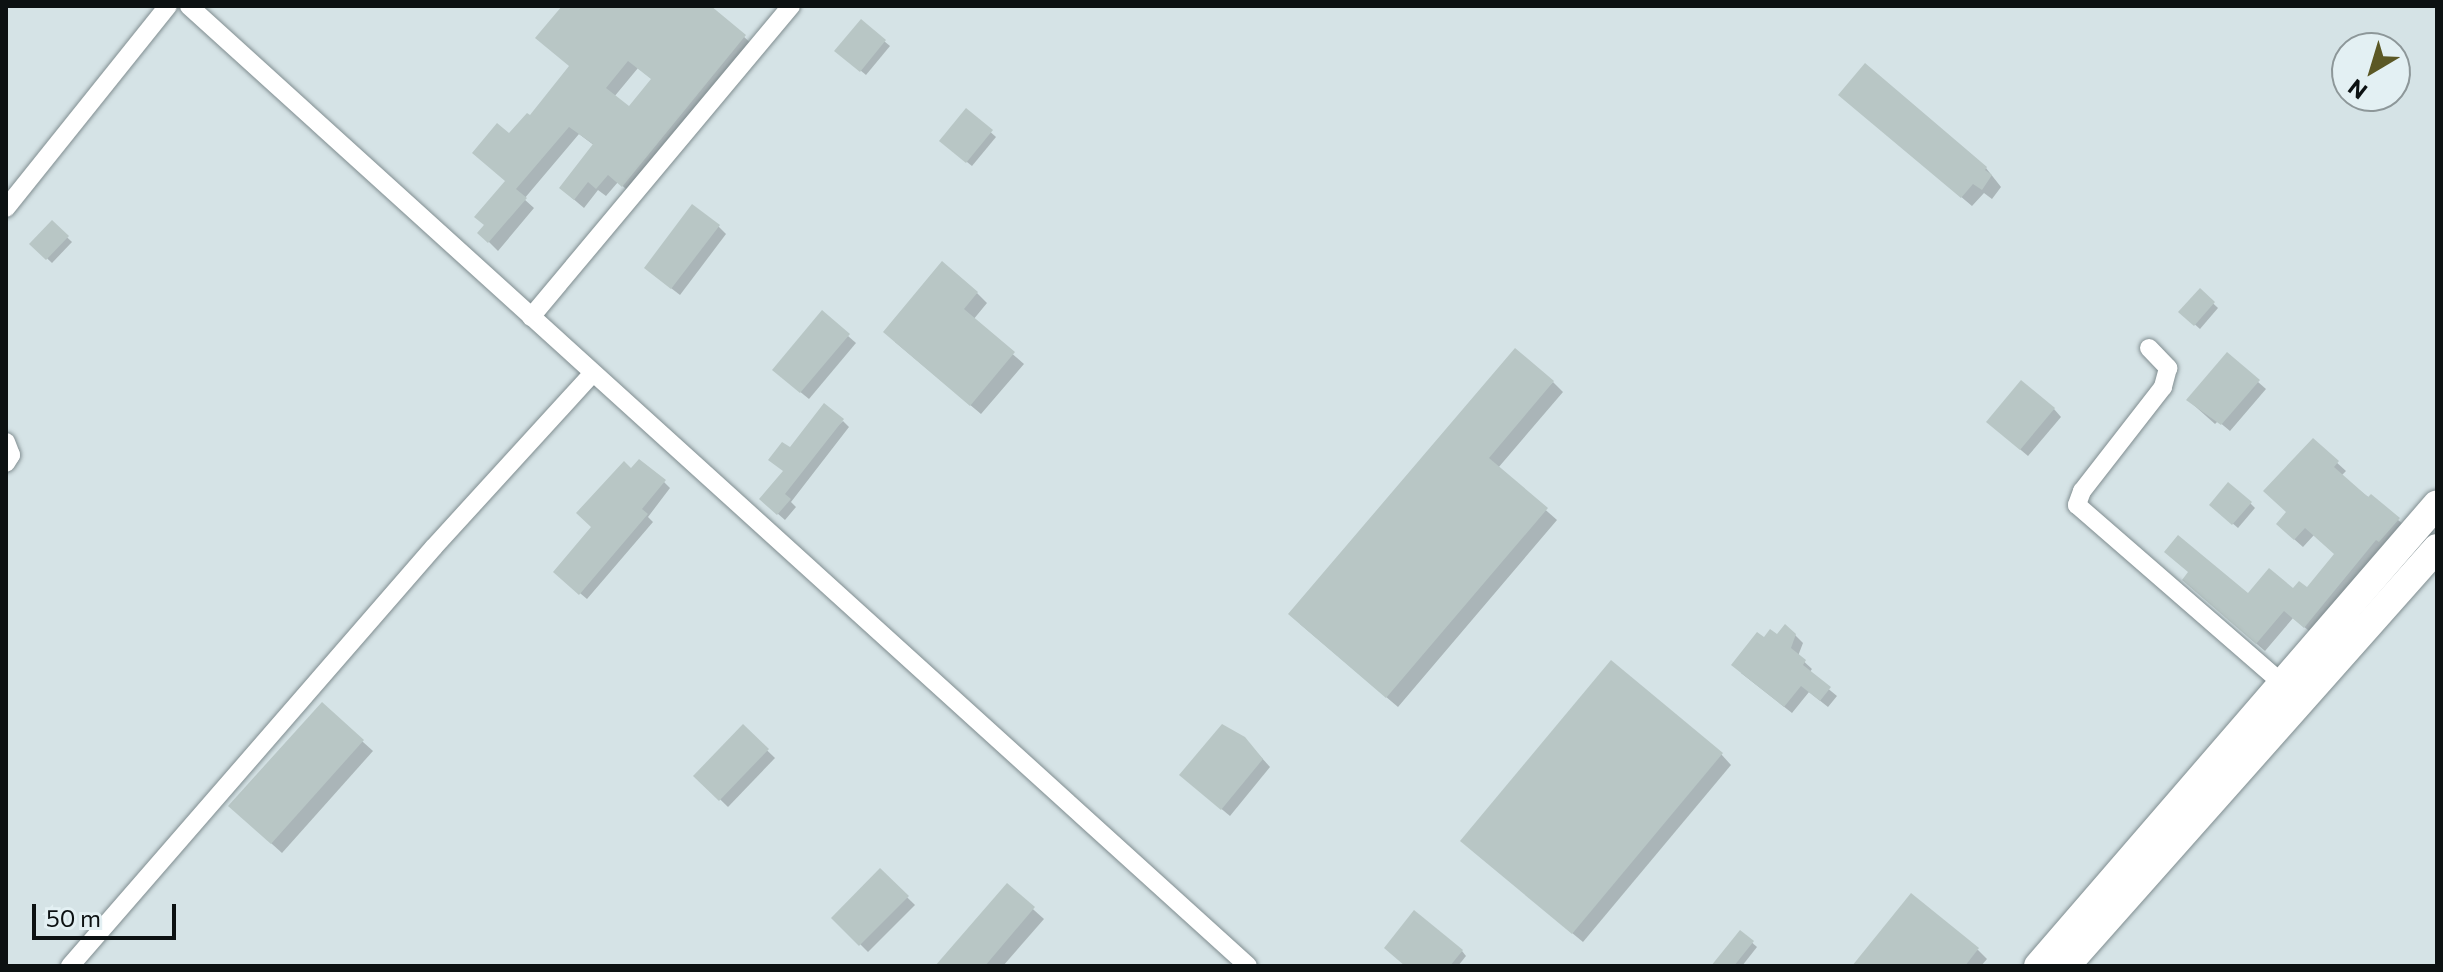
<!DOCTYPE html>
<style>
body{margin:0}
#map{position:relative;width:2443px;height:972px;overflow:hidden;background:#d5e3e6;font-family:Commissioner,sans-serif}
div>[style]{position:absolute}
.shadow>*{inset:0;background:#0003}
.building>*{inset:0;background:#b8c6c5}
.roads{filter:drop-shadow(0 0 2px #808d90) drop-shadow(0 0 2px #808d90)}
.minor>*{height:18px;margin:-9px;padding:0 9px;transform-origin:9px;border-radius:9px;background:#fff}
.highway>*{height:28px;margin:-14px;padding:0 14px;transform-origin:14px;border-radius:14px;background:#fff}
span{translate:-50% -50%;white-space:nowrap;text-align:center;line-height:1.15;-webkit-text-stroke:6px #e3f0f3;paint-order:stroke}
.frame{position:absolute;inset:0;border:8px solid #0c1112;pointer-events:none}
.north{position:absolute;left:2331px;top:32px;width:80px;height:80px;box-sizing:border-box;background:#e3f0f3;border:2px solid #8d9799;border-radius:50%;rotate:218deg;font-size:22px;font-weight:700;line-height:32px;text-align:center;color:#0c1112}
.north::after{content:'';display:block;margin:auto;width:28px;height:36px;background:#5b5825;clip-path:polygon(50% 0,100% 100%,50% 72%,0 100%)}
.scale{position:absolute;left:32px;top:904px;width:144px;height:36px;box-sizing:border-box;border:4px solid #0c1112;border-top:0;padding-left:10px;font-size:24px;line-height:28px;white-space:nowrap;color:#0c1112;-webkit-text-stroke:6px #e3f0f3;paint-order:stroke}
</style>
<div id="map">
<div class="shadow">
<i style="clip-path:polygon(evenodd,565px 6px,710px 6px,754px 46px,633px 195px,618px 182px,606px 196px,598px 190px,584px 208px,571px 197px,595px 146px,579px 134px,524px 199px,534px 208px,498px 251px,480px 233px,507px 181px,509px 136px,530px 118px,571px 67px,565px 6px,638px 68px,653px 80px,629px 109px,614px 97px,638px 68px)"></i>
<i style="clip-path:polygon(861px 22px,890px 46px,866px 75px,842px 55px)"></i>
<i style="clip-path:polygon(1851px 104px,1986px 168px,2001px 187px,1992px 199px,1984px 193px,1972px 206px)"></i>
<i style="clip-path:polygon(967px 111px,996px 137px,972px 166px,947px 146px)"></i>
<i style="clip-path:polygon(52px 223px,72px 242px,52px 263px,32px 244px)"></i>
<i style="clip-path:polygon(718px 226px,726px 234px,680px 295px,654px 275px)"></i>
<i style="clip-path:polygon(2200px 291px,2218px 308px,2200px 329px,2181px 312px)"></i>
<i style="clip-path:polygon(977px 293px,987px 303px,973px 320px,1024px 364px,981px 414px,895px 342px)"></i>
<i style="clip-path:polygon(848px 336px,856px 343px,809px 399px,782px 377px)"></i>
<i style="clip-path:polygon(1553px 382px,1563px 392px,1498px 468px,1557px 520px,1398px 707px,1300px 624px)"></i>
<i style="clip-path:polygon(2258px 382px,2266px 389px,2230px 431px,2218px 421px,2215px 424px,2188px 400px)"></i>
<i style="clip-path:polygon(2054px 409px,2061px 417px,2028px 456px,1996px 429px)"></i>
<i style="clip-path:polygon(843px 421px,849px 427px,791px 502px,796px 507px,785px 520px,769px 506px,785px 472px)"></i>
<i style="clip-path:polygon(2313px 441px,2346px 471px,2341px 476px,2407px 527px,2313px 634px,2293px 618px,2265px 651px,2192px 588px,2249px 595px,2307px 590px,2336px 555px,2314px 535px,2303px 547px,2286px 532px,2289px 513px)"></i>
<i style="clip-path:polygon(632px 471px,664px 482px,670px 488px,648px 517px,653px 522px,587px 599px,562px 578px)"></i>
<i style="clip-path:polygon(2250px 503px,2255px 508px,2238px 528px,2216px 509px)"></i>
<i style="clip-path:polygon(1795px 635px,1803px 643px,1798px 656px,1812px 669px,1809px 673px,1837px 696px,1828px 707px,1809px 692px,1792px 713px,1741px 673px,1764px 640px)"></i>
<i style="clip-path:polygon(322px 705px,373px 751px,282px 853px,241px 816px)"></i>
<i style="clip-path:polygon(743px 727px,775px 758px,728px 807px,696px 776px)"></i>
<i style="clip-path:polygon(1252px 747px,1270px 767px,1230px 816px,1189px 782px)"></i>
<i style="clip-path:polygon(1721px 754px,1731px 765px,1583px 942px,1473px 851px)"></i>
<i style="clip-path:polygon(880px 871px,915px 905px,868px 952px,834px 918px)"></i>
<i style="clip-path:polygon(1007px 886px,1044px 919px,1003px 966px,938px 966px)"></i>
<i style="clip-path:polygon(1741px 933px,1757px 947px,1742px 966px,1719px 966px)"></i>
<i style="clip-path:polygon(1978px 950px,1987px 959px,1981px 966px,1855px 966px)"></i>
<i style="clip-path:polygon(1462px 951px,1466px 956px,1458px 966px,1407px 966px)"></i>
</div>
<div class="building">
<i style="clip-path:polygon(evenodd,562px 6px,711px 6px,746px 35px,622px 187px,608px 175px,596px 189px,588px 182px,574px 200px,559px 188px,593px 144px,569px 127px,516px 189px,527px 198px,488px 243px,477px 233px,484px 225px,474px 217px,505px 181px,472px 153px,497px 123px,509px 133px,527px 113px,530px 115px,569px 66px,535px 38px,562px 6px,628px 61px,651px 79px,629px 106px,606px 88px,628px 61px)"></i>
<i style="clip-path:polygon(861px 19px,886px 40px,860px 72px,834px 51px)"></i>
<i style="clip-path:polygon(1865px 63px,1987px 167px,1985px 170px,1992px 175px,1982px 190px,1973px 184px,1961px 198px,1838px 95px)"></i>
<i style="clip-path:polygon(966px 108px,993px 130px,966px 163px,939px 141px)"></i>
<i style="clip-path:polygon(692px 204px,720px 225px,671px 289px,644px 268px)"></i>
<i style="clip-path:polygon(52px 220px,69px 236px,46px 260px,29px 244px)"></i>
<i style="clip-path:polygon(942px 261px,978px 292px,964px 309px,1015px 352px,970px 406px,883px 332px)"></i>
<i style="clip-path:polygon(2200px 288px,2215px 302px,2194px 326px,2178px 312px)"></i>
<i style="clip-path:polygon(822px 310px,850px 334px,800px 393px,772px 370px)"></i>
<i style="clip-path:polygon(1515px 348px,1554px 381px,1489px 458px,1548px 508px,1386px 698px,1288px 614px)"></i>
<i style="clip-path:polygon(2227px 352px,2260px 380px,2221px 425px,2186px 400px)"></i>
<i style="clip-path:polygon(2021px 380px,2055px 408px,2020px 450px,1986px 422px)"></i>
<i style="clip-path:polygon(824px 403px,844px 419px,785px 494px,791px 499px,777px 515px,759px 499px,783px 471px,768px 460px,782px 442px,790px 447px)"></i>
<i style="clip-path:polygon(2313px 438px,2339px 461px,2334px 467px,2368px 497px,2371px 494px,2400px 518px,2379px 542px,2376px 540px,2304px 628px,2284px 611px,2256px 644px,2182px 580px,2188px 572px,2164px 552px,2178px 535px,2248px 593px,2269px 568px,2293px 588px,2299px 581px,2307px 587px,2334px 554px,2305px 528px,2294px 540px,2276px 524px,2286px 512px,2263px 491px)"></i>
<i style="clip-path:polygon(639px 459px,666px 480px,642px 509px,648px 514px,579px 595px,553px 572px,591px 527px,576px 513px,624px 461px,631px 468px)"></i>
<i style="clip-path:polygon(2228px 482px,2252px 502px,2232px 525px,2209px 505px)"></i>
<i style="clip-path:polygon(1785px 624px,1796px 634px,1791px 648px,1806px 660px,1803px 665px,1831px 687px,1820px 701px,1801px 686px,1784px 707px,1731px 665px,1757px 632px,1764px 637px,1770px 629px,1777px 634px)"></i>
<i style="clip-path:polygon(1611px 660px,1723px 753px,1572px 934px,1460px 841px)"></i>
<i style="clip-path:polygon(322px 702px,364px 740px,271px 844px,228px 806px)"></i>
<i style="clip-path:polygon(743px 724px,769px 749px,719px 801px,693px 776px)"></i>
<i style="clip-path:polygon(1222px 724px,1245px 737px,1263px 759px,1221px 810px,1179px 775px)"></i>
<i style="clip-path:polygon(880px 868px,909px 896px,859px 946px,831px 918px)"></i>
<i style="clip-path:polygon(1007px 883px,1035px 907px,985px 966px,935px 966px)"></i>
<i style="clip-path:polygon(1911px 893px,1979px 948px,1965px 966px,1852px 966px)"></i>
<i style="clip-path:polygon(1414px 910px,1463px 950px,1450px 966px,1405px 966px,1384px 948px)"></i>
<i style="clip-path:polygon(1740px 930px,1754px 941px,1734px 966px,1711px 966px)"></i>
</div>
<div class="roads">
<div class="minor">
<i style="left:189px;top:6px;width:1429px;rotate:42.19deg"></i>
<i style="left:6px;top:208px;width:259px;rotate:-51.3deg"></i>
<i style="left:531px;top:317px;width:405px;rotate:-50.1deg"></i>
<i style="left:2149px;top:348px;width:28px;rotate:46deg"></i>
<i style="left:2168px;top:368px;width:20px;rotate:105deg"></i>
<i style="left:2163px;top:387px;width:132px;rotate:127.9deg"></i>
<i style="left:2082px;top:491px;width:15px;rotate:110deg"></i>
<i style="left:2077px;top:505px;width:271px;rotate:41deg"></i>
<i style="left:6px;top:442px;width:14px;rotate:69deg"></i>
<i style="left:11px;top:455px;width:9px;rotate:122deg"></i>
<i style="left:70px;top:966px;width:555px;rotate:-49.02deg"></i>
<i style="left:434px;top:547px;width:234px;rotate:-47.6deg"></i>
</div>
<div class="highway">
<i style="left:2038px;top:966px;width:610px;rotate:-49.18deg"></i>
<i style="left:2066px;top:966px;width:559px;rotate:-48.41deg"></i>
</div>
</div>
<div class="frame"></div>
<div class="north">N</div>
<div class="scale">50 m</div>
</div>
